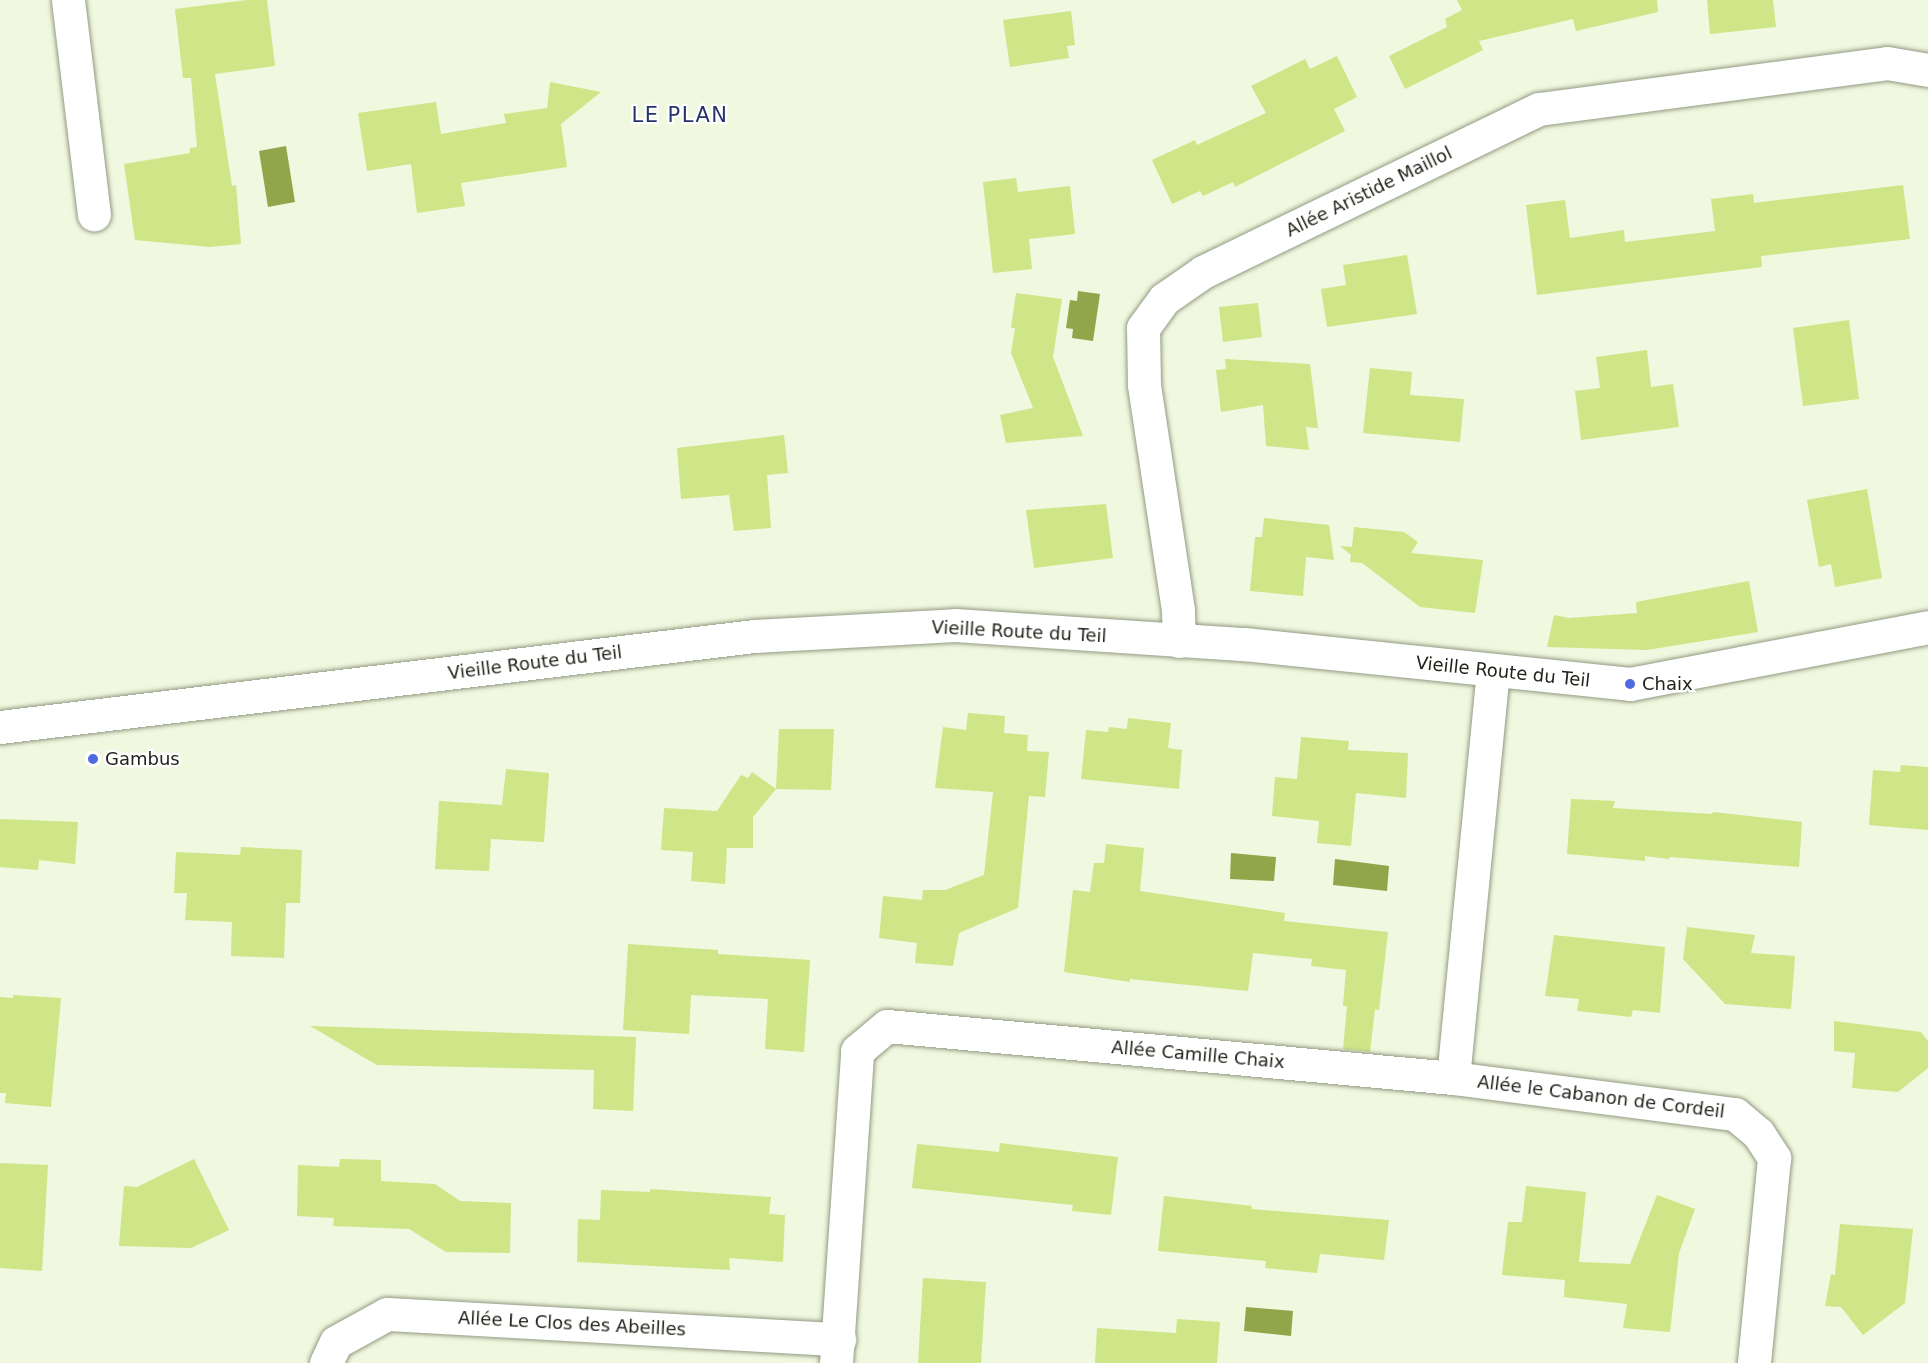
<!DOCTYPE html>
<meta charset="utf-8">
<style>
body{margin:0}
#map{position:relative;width:1928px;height:1363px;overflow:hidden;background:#f0f8df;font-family:"DejaVu Sans",sans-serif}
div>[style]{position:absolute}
.water>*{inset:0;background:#91a64a}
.building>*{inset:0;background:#cee588}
.roads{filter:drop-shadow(0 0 2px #939a83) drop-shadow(0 0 2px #939a83)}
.street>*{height:33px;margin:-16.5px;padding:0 16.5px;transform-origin:16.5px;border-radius:16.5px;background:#fff}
.dots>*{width:16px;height:16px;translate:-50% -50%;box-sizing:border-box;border:3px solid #fff;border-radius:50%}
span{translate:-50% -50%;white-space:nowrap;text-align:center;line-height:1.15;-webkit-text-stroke:4.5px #fff;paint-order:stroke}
.street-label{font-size:18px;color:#22241b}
.poi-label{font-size:18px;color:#22241b}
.left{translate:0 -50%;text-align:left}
.quarter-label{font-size:21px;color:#26346d;letter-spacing:1.5px}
</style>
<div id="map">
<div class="water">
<i style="clip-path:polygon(286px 146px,295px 202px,268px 207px,259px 151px)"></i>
<i style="clip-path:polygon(1078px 291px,1100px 294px,1093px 341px,1072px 338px,1073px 329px,1066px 328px,1070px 300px,1077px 301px)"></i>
<i style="clip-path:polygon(1231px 853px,1276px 857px,1274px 881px,1230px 879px)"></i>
<i style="clip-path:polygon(1335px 859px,1389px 866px,1387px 891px,1333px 885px)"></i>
<i style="clip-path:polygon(1246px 1307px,1293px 1311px,1291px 1336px,1244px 1331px)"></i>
</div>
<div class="building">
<i style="clip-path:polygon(247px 0,267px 0,275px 66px,215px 74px,232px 186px,236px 185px,241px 244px,210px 247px,135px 240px,124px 164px,190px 153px,190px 148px,197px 147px,191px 78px,183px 78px,175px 9px)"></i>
<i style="clip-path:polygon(1457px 0,1657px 0,1658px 12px,1576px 31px,1573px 19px,1479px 41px,1483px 50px,1405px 89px,1389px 56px,1447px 27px,1445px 19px,1462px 10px)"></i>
<i style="clip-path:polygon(1707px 0,1773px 0,1776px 27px,1710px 34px)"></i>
<i style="clip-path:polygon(1071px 11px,1075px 45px,1067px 46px,1069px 58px,1010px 67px,1003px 20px)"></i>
<i style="clip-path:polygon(1337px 56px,1357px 97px,1334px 109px,1345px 131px,1235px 187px,1233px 182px,1203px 196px,1200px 191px,1172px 204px,1152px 160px,1195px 140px,1197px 145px,1266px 113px,1251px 86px,1305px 59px,1310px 69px)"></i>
<i style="clip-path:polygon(550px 82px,601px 92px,561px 124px,567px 167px,461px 183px,465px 206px,417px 213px,411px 164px,367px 171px,358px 113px,436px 102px,441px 134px,506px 123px,504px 114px,547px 108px)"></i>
<i style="clip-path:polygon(1016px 178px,1018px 192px,1070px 186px,1075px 234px,1029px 239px,1032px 269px,993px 273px,983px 182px)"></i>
<i style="clip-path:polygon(1903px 185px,1910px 239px,1761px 256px,1762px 267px,1537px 295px,1526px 205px,1565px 200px,1570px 238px,1624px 230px,1625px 242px,1715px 231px,1711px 199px,1753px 194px,1754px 203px)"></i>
<i style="clip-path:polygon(1407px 255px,1417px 314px,1327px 327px,1321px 289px,1346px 285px,1343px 265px)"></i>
<i style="clip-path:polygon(1016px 293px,1062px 299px,1053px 357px,1083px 436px,1006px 443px,1000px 415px,1033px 408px,1011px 353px,1015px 328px,1011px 328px)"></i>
<i style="clip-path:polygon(1258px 303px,1262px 337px,1223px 342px,1219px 307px)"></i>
<i style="clip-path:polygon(1849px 320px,1859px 399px,1803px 406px,1793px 328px)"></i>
<i style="clip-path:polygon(1647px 350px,1651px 387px,1673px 384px,1679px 427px,1581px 440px,1575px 391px,1600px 388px,1596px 357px)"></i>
<i style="clip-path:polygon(1225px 359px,1310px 364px,1318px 428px,1306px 427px,1309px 450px,1266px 446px,1263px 405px,1221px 412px,1216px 370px,1226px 369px)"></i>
<i style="clip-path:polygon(1370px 368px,1412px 372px,1410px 395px,1464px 399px,1460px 442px,1363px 433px)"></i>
<i style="clip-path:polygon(784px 435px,788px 473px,767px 475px,771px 528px,734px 531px,729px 495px,681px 499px,677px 448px)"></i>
<i style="clip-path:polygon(1867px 489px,1882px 578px,1835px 587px,1831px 564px,1819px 567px,1807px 500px)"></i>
<i style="clip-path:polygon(1106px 504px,1113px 558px,1034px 568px,1026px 510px)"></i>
<i style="clip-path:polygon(1264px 518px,1329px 525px,1334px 560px,1306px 557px,1303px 596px,1250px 591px,1255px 537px,1262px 537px)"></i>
<i style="clip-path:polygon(1354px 527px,1404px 532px,1418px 542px,1411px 553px,1483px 560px,1475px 613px,1420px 607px,1362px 563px,1350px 562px,1351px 555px,1340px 546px,1352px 547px)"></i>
<i style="clip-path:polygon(1749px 581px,1758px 632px,1647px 650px,1547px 647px,1554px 615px,1569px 618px,1637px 613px,1636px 602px)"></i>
<i style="clip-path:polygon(968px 713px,1005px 716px,1004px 733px,1028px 735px,1027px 751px,1049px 752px,1045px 797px,1029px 796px,1018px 908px,959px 933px,953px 966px,915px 963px,917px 943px,879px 938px,883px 896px,922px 900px,923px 890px,945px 890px,984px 875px,993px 792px,935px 788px,943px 727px,966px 730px)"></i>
<i style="clip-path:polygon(1128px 718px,1171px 723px,1168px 748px,1182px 750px,1179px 789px,1081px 779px,1086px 730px,1108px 732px,1109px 727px,1127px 729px)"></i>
<i style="clip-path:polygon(779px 729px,834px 729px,831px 790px,776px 789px)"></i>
<i style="clip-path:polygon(1301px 737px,1349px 741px,1348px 750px,1408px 753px,1406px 798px,1356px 793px,1351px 846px,1317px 843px,1319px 821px,1272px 816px,1275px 777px,1297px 779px)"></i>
<i style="clip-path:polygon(1901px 765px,1928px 767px,1928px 830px,1869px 825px,1873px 770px,1900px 772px)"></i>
<i style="clip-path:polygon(506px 769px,549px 773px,544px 842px,491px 839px,489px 871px,435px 869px,439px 801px,502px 805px)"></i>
<i style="clip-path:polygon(752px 772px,776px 789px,753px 817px,753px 848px,727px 848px,725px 884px,691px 881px,693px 852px,661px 850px,664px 808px,717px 811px,741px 775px,748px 778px)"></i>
<i style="clip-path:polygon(1571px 799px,1615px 801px,1613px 808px,1712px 814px,1713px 812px,1802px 822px,1799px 867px,1670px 857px,1669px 859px,1645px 856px,1645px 861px,1567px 854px)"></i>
<i style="clip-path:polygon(0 819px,78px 822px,75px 864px,39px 860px,38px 870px,0 867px)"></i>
<i style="clip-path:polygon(1106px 844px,1144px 848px,1140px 891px,1285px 913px,1284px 921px,1388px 932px,1379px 1010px,1375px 1009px,1370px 1052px,1343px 1049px,1347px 1006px,1343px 1006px,1346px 970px,1311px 966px,1312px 959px,1253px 953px,1248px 991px,1130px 979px,1130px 982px,1064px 972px,1073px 890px,1090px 892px,1094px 863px,1104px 863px)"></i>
<i style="clip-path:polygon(241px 847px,302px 850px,300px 903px,286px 903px,284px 958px,231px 956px,232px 922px,185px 920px,187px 893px,174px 893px,176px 852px,240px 855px)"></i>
<i style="clip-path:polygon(1687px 927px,1755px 935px,1751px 953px,1795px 956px,1791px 1009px,1725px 1004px,1683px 959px)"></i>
<i style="clip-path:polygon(1554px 935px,1665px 947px,1660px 1013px,1633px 1010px,1631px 1017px,1577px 1011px,1579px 999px,1545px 996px)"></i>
<i style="clip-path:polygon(628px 944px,718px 950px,718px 954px,810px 960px,804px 1052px,765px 1049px,768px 999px,691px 995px,689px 1034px,623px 1030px)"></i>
<i style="clip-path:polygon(13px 995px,61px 998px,51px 1107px,5px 1103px,6px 1093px,0 1093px,0 997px,13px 998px)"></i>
<i style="clip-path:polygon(1834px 1021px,1921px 1032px,1928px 1041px,1928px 1068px,1898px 1092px,1852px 1088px,1855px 1053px,1834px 1051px)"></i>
<i style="clip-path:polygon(310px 1026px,636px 1037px,633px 1111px,593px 1109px,594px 1070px,377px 1065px)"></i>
<i style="clip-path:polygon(1000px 1143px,1118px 1157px,1111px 1215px,1072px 1211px,1073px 1205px,912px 1188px,917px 1144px,999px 1152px)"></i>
<i style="clip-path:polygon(194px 1159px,229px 1230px,191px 1248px,119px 1246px,124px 1186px,137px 1187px)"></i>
<i style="clip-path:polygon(340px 1159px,381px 1160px,381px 1181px,435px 1184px,460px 1201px,511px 1203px,510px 1253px,446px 1252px,409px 1229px,333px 1226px,334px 1218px,297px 1216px,298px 1165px,339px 1167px)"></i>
<i style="clip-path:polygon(0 1163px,48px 1165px,42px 1271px,0 1268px)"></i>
<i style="clip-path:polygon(1526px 1186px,1586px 1192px,1579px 1262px,1630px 1264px,1657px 1195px,1695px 1209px,1679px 1253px,1670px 1332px,1623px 1328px,1627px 1304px,1564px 1297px,1565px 1280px,1502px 1275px,1508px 1222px,1522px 1222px)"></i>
<i style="clip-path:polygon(650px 1189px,771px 1197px,769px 1214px,785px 1215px,783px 1262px,729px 1258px,730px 1270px,577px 1262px,578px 1219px,600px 1220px,601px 1190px,650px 1192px)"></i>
<i style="clip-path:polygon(1164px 1196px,1252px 1206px,1251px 1209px,1389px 1220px,1384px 1260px,1320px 1254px,1317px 1273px,1265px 1268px,1266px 1261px,1158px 1251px)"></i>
<i style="clip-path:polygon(1840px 1224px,1913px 1229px,1905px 1303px,1863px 1335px,1841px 1307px,1825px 1306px,1831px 1274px,1835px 1275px)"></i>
<i style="clip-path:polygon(923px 1278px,986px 1282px,981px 1363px,918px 1363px)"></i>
<i style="clip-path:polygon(1177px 1319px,1220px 1322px,1217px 1363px,1095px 1363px,1097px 1328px,1176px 1333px)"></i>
</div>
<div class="roads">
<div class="street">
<i style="left:68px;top:0;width:216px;rotate:83.1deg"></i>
<i style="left:1179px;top:641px;width:31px;rotate:-92deg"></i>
<i style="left:1178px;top:610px;width:229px;rotate:-98.6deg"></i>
<i style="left:1144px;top:384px;width:56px;rotate:-91deg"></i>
<i style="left:1143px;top:328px;width:36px;rotate:-54deg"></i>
<i style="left:1164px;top:299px;width:47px;rotate:-34.7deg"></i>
<i style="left:1203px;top:272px;width:373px;rotate:-25.9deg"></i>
<i style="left:1539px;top:109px;width:351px;rotate:-7.5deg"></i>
<i style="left:1887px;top:63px;width:42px;rotate:9.7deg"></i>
<i style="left:0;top:727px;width:759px;rotate:-6.88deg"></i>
<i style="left:754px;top:636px;width:201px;rotate:-3.1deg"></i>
<i style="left:955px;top:625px;width:290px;rotate:3.8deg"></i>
<i style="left:1244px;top:644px;width:388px;rotate:5.9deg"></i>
<i style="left:1630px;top:684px;width:303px;rotate:-10.8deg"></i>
<i style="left:1453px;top:1078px;width:408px;rotate:-84.4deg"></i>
<i style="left:326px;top:1363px;width:23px;rotate:-65deg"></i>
<i style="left:336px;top:1342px;width:58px;rotate:-28.8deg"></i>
<i style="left:387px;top:1314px;width:453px;rotate:3.2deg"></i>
<i style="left:836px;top:1363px;width:313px;rotate:-86.1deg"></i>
<i style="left:857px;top:1051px;width:39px;rotate:-40deg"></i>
<i style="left:887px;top:1026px;width:568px;rotate:5.25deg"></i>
<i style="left:1453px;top:1078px;width:284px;rotate:7.3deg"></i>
<i style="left:1735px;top:1114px;width:30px;rotate:40deg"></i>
<i style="left:1758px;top:1133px;width:30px;rotate:57deg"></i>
<i style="left:1774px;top:1158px;width:206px;rotate:95.6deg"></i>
</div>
</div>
<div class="dots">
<i style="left:1630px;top:684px;background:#506be0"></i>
<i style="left:93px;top:759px;background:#506be0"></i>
</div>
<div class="street-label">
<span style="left:1369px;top:192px;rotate:-26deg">Allée Aristide Maillol</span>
<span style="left:1019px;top:632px;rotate:3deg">Vieille Route du Teil</span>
<span style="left:535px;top:663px;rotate:-7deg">Vieille Route du Teil</span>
<span style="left:1503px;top:672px;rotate:6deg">Vieille Route du Teil</span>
<span style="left:1198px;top:1055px;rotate:5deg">Allée Camille Chaix</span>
<span style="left:1601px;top:1097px;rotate:7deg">Allée le Cabanon de Cordeil</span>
<span style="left:572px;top:1324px;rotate:3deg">Allée Le Clos des Abeilles</span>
</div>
<div class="poi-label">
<span class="left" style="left:1642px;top:684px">Chaix</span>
<span class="left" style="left:105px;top:759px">Gambus</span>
</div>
<div class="quarter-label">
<span style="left:680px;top:115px">LE PLAN</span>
</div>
</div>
